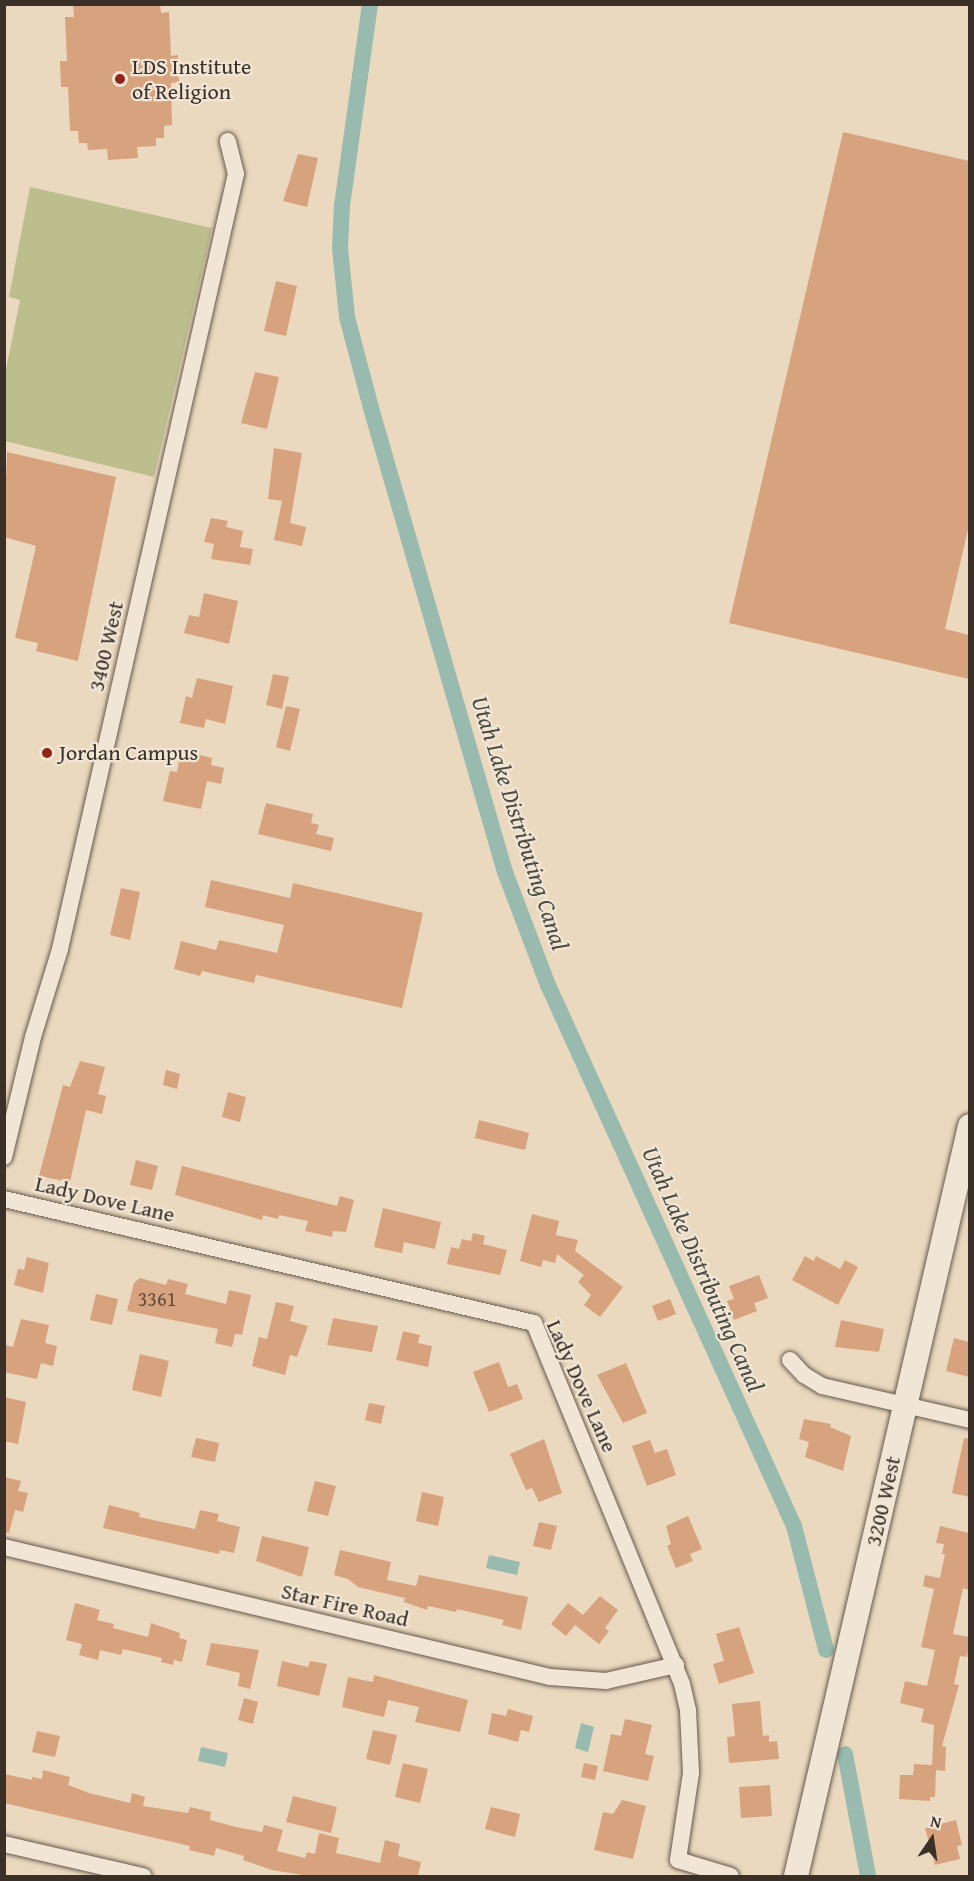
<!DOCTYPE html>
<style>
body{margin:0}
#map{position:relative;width:974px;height:1881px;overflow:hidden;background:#ead9bf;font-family:"Gentium Book Plus",serif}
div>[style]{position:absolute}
.green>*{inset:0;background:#bcbe8e}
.water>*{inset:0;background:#98baaf}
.canal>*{height:16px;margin:-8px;padding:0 8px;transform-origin:8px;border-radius:8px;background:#98baaf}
.building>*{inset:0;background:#d7a27e}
.roads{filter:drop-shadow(0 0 2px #665a4e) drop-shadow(0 0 2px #665a4e)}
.street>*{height:16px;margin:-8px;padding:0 8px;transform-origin:8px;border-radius:8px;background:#f1e6d5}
.secondary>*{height:24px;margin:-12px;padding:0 12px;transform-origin:12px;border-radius:12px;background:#f1e6d5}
.dots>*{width:16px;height:16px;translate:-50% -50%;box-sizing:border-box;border:3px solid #f1e6d5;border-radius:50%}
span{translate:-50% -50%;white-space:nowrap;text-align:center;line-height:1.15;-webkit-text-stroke:4.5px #f1e6d5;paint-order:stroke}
.number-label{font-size:20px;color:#614c3e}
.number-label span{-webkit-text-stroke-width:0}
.poi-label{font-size:22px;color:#3a3028}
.left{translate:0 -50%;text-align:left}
.street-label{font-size:22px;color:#3a3028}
.water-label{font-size:24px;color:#4d4c43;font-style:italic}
.frame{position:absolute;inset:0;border:6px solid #3a3028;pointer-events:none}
.north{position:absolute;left:902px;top:1809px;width:60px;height:60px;-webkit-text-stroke:4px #f1e6d5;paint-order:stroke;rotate:13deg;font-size:16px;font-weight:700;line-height:24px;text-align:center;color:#3a3028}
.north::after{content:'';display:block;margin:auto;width:21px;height:27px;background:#3a3028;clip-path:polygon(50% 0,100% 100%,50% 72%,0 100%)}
</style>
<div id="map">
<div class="green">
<i style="clip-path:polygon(30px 187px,212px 228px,154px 477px,5px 441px,5px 374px,20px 300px,9px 297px)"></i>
</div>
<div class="water">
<i style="clip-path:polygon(489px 1555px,520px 1562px,517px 1575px,486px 1568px)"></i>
<i style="clip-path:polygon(581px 1723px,594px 1727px,588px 1752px,575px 1748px)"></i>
<i style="clip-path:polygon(201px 1747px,228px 1753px,225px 1767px,198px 1761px)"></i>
</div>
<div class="canal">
<i style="left:370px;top:4px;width:203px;rotate:97.9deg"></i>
<i style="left:342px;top:205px;width:43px;rotate:92.7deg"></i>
<i style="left:340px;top:248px;width:69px;rotate:84.2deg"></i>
<i style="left:347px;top:317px;width:94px;rotate:75.2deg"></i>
<i style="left:371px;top:408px;width:483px;rotate:73.9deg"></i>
<i style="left:505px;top:872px;width:121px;rotate:69.2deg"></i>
<i style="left:548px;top:985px;width:594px;rotate:65.55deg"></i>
<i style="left:794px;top:1526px;width:128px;rotate:75.5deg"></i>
<i style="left:845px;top:1754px;width:124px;rotate:79.3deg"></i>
</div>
<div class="building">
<i style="clip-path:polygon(73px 4px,160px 4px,161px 13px,169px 12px,171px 56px,178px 55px,179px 82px,171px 83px,172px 125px,164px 126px,164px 138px,156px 138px,156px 146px,137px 147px,138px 158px,108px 160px,107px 149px,88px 150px,87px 143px,79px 143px,78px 131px,70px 131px,68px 87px,61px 87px,60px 61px,67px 61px,65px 17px,74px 17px)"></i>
<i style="clip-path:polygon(843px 132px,969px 161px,969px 525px,945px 629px,969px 635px,969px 679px,729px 623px)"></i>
<i style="clip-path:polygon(298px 154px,318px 158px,307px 207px,283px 201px)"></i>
<i style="clip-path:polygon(276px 281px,297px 286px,286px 336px,264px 331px)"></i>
<i style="clip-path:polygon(255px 372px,279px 377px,267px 429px,241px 423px)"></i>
<i style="clip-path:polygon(274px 448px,302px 453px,290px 523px,306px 527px,302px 546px,274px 540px,282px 501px,268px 499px)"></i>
<i style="clip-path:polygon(7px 452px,116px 477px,78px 661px,36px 651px,38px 643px,15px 638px,36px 546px,4px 537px)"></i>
<i style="clip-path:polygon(211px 518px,228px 521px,226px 527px,243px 531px,240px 547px,253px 549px,250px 565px,211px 559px,214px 544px,204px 542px)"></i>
<i style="clip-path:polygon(204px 593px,238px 601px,229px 644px,184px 633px,189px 615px,199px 617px)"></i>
<i style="clip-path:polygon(273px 674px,289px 677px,282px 709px,266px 705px)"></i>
<i style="clip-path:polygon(197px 678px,233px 686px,225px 724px,206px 719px,204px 728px,180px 723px,186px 696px,192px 698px)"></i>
<i style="clip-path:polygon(286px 706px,300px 709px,290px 751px,276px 747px)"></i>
<i style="clip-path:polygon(195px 754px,212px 758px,211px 765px,224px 768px,221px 784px,207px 781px,201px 809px,163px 801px,170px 771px,177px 772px,180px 757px,194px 760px)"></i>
<i style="clip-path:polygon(266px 803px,313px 814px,311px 823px,319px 825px,316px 834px,334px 838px,331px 851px,258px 834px)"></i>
<i style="clip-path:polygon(211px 880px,290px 898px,293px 883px,423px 913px,402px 1008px,256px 975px,254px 983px,202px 971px,200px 976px,174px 969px,181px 941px,216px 950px,219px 940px,277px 953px,284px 925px,205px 907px)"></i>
<i style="clip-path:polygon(121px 888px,140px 892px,130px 940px,110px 935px)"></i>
<i style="clip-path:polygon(80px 1061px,105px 1067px,98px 1094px,106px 1096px,102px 1114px,86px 1110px,70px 1182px,39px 1176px,63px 1085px,70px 1087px)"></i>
<i style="clip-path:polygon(166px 1070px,180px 1074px,177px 1089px,163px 1085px)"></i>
<i style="clip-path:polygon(228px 1092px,246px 1097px,240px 1122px,222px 1117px)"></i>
<i style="clip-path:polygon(479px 1120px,529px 1133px,525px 1150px,475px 1138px)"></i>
<i style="clip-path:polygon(136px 1160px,158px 1166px,152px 1190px,130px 1185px)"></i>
<i style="clip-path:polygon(182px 1166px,337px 1206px,340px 1196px,354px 1200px,346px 1232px,333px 1231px,332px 1237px,305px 1231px,308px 1221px,279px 1215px,278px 1219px,263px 1215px,262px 1220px,175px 1195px)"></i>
<i style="clip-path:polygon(383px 1208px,441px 1222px,435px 1249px,404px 1242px,402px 1253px,374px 1247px)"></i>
<i style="clip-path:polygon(532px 1214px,559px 1221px,556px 1235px,578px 1240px,575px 1251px,623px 1287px,600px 1317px,584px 1305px,591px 1295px,578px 1282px,584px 1275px,557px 1254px,555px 1263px,543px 1260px,541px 1267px,520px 1261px)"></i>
<i style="clip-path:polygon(473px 1233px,485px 1236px,483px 1244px,507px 1250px,500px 1275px,447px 1264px,451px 1247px,459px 1249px,462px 1239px,471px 1241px)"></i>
<i style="clip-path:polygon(805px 1256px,814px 1261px,816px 1256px,840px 1269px,845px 1260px,858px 1267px,838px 1305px,792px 1280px)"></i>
<i style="clip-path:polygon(27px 1257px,49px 1263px,43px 1293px,14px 1285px,18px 1269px,24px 1270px)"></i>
<i style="clip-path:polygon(759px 1275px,768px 1298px,754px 1303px,757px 1311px,734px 1320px,727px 1301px,734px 1299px,729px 1286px)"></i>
<i style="clip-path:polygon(140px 1278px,166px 1285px,168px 1279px,188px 1284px,185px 1294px,226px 1304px,229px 1290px,251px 1295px,242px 1335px,235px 1334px,232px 1347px,215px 1343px,218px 1329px,127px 1311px,134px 1283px)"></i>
<i style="clip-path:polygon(96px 1294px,118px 1299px,112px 1325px,90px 1320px)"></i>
<i style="clip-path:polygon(670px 1299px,676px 1314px,658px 1321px,652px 1306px)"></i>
<i style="clip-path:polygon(276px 1302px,294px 1306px,290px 1321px,308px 1326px,297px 1357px,290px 1355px,285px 1375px,252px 1366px,259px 1337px,267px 1339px)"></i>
<i style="clip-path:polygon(333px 1318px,378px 1326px,372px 1352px,327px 1345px)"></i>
<i style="clip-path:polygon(21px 1319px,49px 1325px,45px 1343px,57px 1346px,53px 1366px,41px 1363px,37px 1379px,4px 1372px,6px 1345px,13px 1347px)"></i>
<i style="clip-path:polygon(841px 1320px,884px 1329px,879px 1352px,835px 1347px)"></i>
<i style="clip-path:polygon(403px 1331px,420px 1335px,418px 1343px,432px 1346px,428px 1367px,396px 1360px)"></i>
<i style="clip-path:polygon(954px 1338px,969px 1342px,969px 1377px,946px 1371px)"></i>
<i style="clip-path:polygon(140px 1354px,169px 1361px,161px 1397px,132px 1390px)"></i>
<i style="clip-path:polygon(499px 1362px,508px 1387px,517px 1384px,523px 1399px,489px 1412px,473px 1372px)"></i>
<i style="clip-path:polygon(626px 1363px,647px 1413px,623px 1423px,597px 1375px)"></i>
<i style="clip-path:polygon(4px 1397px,26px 1402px,18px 1444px,4px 1441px)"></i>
<i style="clip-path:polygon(369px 1403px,385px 1406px,381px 1424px,365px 1420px)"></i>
<i style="clip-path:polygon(804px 1419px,831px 1424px,830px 1427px,851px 1436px,843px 1471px,805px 1457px,809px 1442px,799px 1439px)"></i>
<i style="clip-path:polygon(196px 1438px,219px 1443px,215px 1462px,191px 1457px)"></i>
<i style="clip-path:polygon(964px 1438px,969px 1439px,969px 1497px,952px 1493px)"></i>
<i style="clip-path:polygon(544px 1439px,562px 1493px,539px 1502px,532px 1488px,526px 1490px,510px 1454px)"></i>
<i style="clip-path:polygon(650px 1440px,655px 1453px,667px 1449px,676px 1475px,647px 1486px,632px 1446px)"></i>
<i style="clip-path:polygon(4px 1477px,21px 1481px,18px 1491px,28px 1493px,23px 1512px,15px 1510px,9px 1533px,4px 1532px)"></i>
<i style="clip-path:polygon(315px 1481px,336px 1486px,328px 1516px,307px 1511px)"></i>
<i style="clip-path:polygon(422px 1492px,444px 1497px,438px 1526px,416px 1521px)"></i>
<i style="clip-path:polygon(109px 1505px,140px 1513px,139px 1517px,195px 1529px,200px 1510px,219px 1514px,217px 1521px,240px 1527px,234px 1553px,220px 1550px,219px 1554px,103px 1528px)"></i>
<i style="clip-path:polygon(688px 1516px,702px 1549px,690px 1554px,693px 1561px,676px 1568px,667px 1546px,671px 1544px,666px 1526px)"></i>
<i style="clip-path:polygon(539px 1522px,557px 1526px,551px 1550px,533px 1546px)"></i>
<i style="clip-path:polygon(940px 1526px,969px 1533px,969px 1590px,963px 1588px,953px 1634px,969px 1637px,969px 1646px,967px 1657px,960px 1656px,954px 1684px,959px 1685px,942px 1746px,946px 1747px,945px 1771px,936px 1770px,935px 1797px,930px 1797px,930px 1801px,899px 1799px,900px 1775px,913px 1775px,914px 1764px,932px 1765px,934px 1725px,921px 1722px,924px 1709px,900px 1703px,905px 1681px,927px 1686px,935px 1650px,921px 1647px,934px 1589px,923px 1586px,925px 1575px,940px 1578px,945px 1554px,942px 1554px,944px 1544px,936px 1543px)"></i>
<i style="clip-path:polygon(262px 1536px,309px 1547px,302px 1577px,256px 1561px)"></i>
<i style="clip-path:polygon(340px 1550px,391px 1562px,387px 1580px,416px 1586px,419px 1575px,528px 1597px,521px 1630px,502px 1625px,504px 1620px,457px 1609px,456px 1612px,428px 1606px,427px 1610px,404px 1602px,405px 1598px,358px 1587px,348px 1579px,334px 1575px)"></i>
<i style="clip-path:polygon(600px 1596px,618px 1610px,605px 1628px,609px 1631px,599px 1644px,575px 1625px,566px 1636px,551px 1624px,568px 1603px,583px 1615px)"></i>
<i style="clip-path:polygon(75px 1603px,100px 1610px,97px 1620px,114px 1624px,113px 1628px,148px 1637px,151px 1623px,180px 1633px,179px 1638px,187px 1640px,182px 1662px,174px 1660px,173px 1665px,161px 1662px,162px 1658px,123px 1649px,121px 1655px,100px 1650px,98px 1660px,79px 1655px,82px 1644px,66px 1640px)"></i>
<i style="clip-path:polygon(739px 1627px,754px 1673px,719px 1684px,713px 1664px,724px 1661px,716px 1634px)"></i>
<i style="clip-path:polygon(211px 1643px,259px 1650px,250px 1689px,238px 1686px,240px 1673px,206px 1665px)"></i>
<i style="clip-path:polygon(282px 1661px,308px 1667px,310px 1661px,327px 1664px,319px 1696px,277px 1686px)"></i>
<i style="clip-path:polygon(374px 1675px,468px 1700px,460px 1732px,415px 1722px,419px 1707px,388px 1700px,384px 1717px,342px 1707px,348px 1677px,373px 1682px)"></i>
<i style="clip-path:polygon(244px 1698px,258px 1702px,253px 1724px,238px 1720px)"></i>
<i style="clip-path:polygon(760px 1701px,763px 1736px,769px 1735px,769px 1742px,777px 1741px,779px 1759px,729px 1763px,727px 1737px,735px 1736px,732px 1704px)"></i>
<i style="clip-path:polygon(508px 1709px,533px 1716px,529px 1732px,521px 1730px,518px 1742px,488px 1734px,492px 1713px,506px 1716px)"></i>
<i style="clip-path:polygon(625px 1719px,652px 1725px,645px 1754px,654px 1756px,648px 1781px,603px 1771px,611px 1734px,621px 1736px)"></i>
<i style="clip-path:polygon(373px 1730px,397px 1735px,390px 1765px,366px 1759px)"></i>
<i style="clip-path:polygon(37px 1731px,60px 1736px,55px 1757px,32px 1752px)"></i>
<i style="clip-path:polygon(403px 1763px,428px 1769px,420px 1803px,395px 1797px)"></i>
<i style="clip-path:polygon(584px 1763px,598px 1766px,595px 1780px,581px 1777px)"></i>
<i style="clip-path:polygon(43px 1770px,70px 1777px,68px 1785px,89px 1793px,130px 1803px,132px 1793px,145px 1797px,143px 1806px,188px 1813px,190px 1807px,211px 1812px,210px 1820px,236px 1827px,262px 1832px,264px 1825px,283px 1830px,277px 1851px,305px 1858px,307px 1852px,315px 1854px,319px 1833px,339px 1838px,336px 1853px,380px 1863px,385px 1840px,400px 1844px,398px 1856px,421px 1862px,418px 1876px,308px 1876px,272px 1870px,243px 1860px,244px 1856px,216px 1848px,214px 1856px,189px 1850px,190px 1846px,4px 1803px,4px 1774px,32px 1780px,32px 1777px,42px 1779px)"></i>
<i style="clip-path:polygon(770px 1785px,772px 1816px,741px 1818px,739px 1787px)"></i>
<i style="clip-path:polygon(293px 1796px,337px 1807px,331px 1833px,286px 1822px)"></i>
<i style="clip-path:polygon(622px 1800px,646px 1806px,633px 1859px,594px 1850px,603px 1812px,613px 1814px)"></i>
<i style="clip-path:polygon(491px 1807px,520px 1814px,515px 1837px,485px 1829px)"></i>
<i style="clip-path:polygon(956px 1820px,962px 1845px,957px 1846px,960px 1859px,935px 1865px,925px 1828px)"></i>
</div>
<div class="roads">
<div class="street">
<i style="left:4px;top:1157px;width:123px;rotate:-76.4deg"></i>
<i style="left:33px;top:1037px;width:92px;rotate:-72.9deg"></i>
<i style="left:60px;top:949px;width:795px;rotate:-77.21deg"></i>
<i style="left:236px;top:174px;width:34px;rotate:-104deg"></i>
<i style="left:4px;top:1199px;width:544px;rotate:13.17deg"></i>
<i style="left:534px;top:1323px;width:390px;rotate:67.7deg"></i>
<i style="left:682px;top:1684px;width:28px;rotate:77deg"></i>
<i style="left:688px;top:1711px;width:62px;rotate:87.2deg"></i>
<i style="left:691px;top:1773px;width:88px;rotate:98.5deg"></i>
<i style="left:678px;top:1860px;width:55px;rotate:16.8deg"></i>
<i style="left:790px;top:1360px;width:21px;rotate:47deg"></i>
<i style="left:804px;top:1375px;width:21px;rotate:31deg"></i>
<i style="left:822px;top:1386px;width:152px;rotate:12.9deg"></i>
<i style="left:4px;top:1547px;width:561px;rotate:13.39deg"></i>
<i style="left:550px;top:1677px;width:56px;rotate:4.1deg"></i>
<i style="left:606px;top:1681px;width:72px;rotate:-12.9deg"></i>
<i style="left:4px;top:1844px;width:143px;rotate:13deg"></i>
</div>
<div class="secondary">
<i style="left:796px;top:1876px;width:770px;rotate:-76.94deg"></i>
</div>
</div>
<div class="dots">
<i style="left:120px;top:79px;background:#8f2418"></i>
<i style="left:47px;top:753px;background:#8f2418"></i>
</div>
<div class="number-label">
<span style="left:157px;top:1298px">3361</span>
</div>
<div class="poi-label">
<span class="left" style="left:132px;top:79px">LDS Institute<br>of Religion</span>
<span class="left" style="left:59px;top:753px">Jordan Campus</span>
</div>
<div class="street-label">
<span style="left:106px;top:646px;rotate:-77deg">3400 West</span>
<span style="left:105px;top:1199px;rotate:13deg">Lady Dove Lane</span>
<span style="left:582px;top:1386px;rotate:66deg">Lady Dove Lane</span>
<span style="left:883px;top:1501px;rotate:-77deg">3200 West</span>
<span style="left:345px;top:1605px;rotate:13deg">Star Fire Road</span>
</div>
<div class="water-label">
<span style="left:520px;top:823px;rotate:72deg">Utah Lake Distributing Canal</span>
<span style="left:703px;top:1269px;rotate:66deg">Utah Lake Distributing Canal</span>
</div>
<div class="frame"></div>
<div class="north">N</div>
</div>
